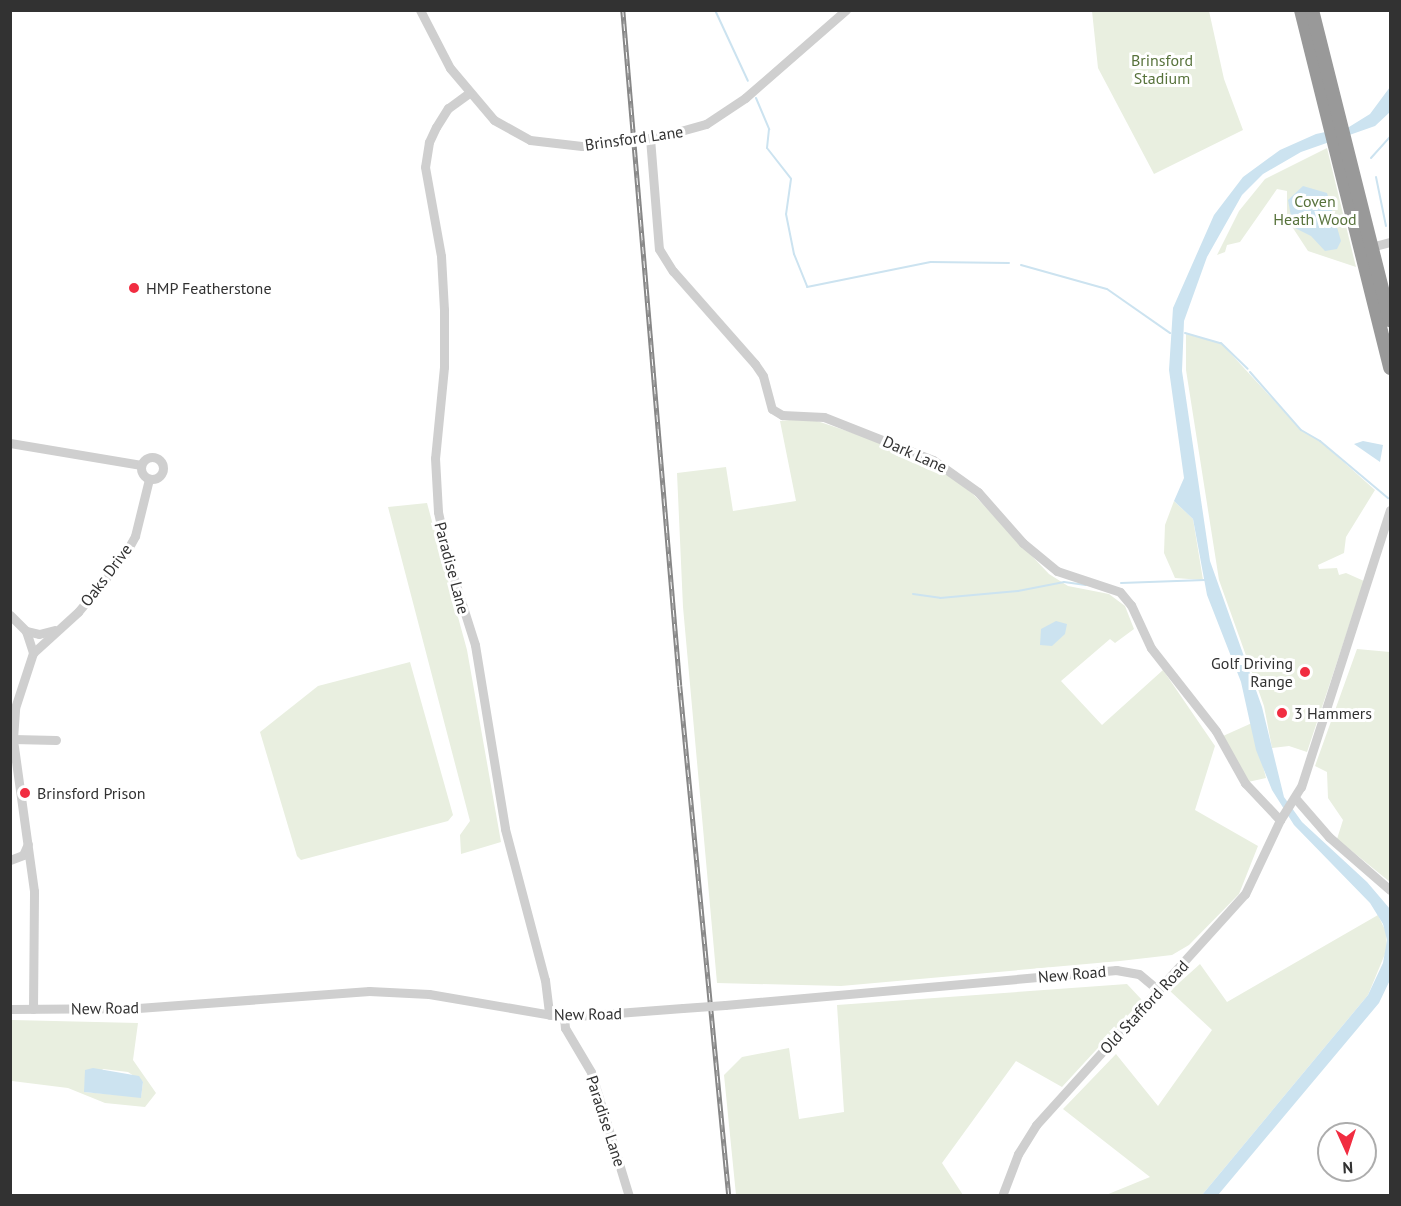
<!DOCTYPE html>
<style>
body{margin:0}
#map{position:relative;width:1401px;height:1206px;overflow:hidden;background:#fff;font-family:"PT Sans",sans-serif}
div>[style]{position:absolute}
.green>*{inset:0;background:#e9efe0}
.water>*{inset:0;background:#cce3f0}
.stream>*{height:2px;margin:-1px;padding:0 1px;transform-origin:1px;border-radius:1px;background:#cce3f0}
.minor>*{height:9px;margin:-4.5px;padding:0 4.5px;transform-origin:4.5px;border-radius:4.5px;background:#cfcfcf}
.minor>.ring{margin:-4.5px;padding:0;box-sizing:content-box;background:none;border:9px solid #cfcfcf;border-radius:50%}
.highway>*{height:14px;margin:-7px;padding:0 7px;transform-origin:7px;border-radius:7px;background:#999}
.rail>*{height:4.5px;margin-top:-2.25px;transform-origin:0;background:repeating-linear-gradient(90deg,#fff 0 7px,#878787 0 14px);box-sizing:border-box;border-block:2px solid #878787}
.minor-bridge>*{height:9px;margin:-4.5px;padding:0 4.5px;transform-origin:4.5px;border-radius:4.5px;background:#cfcfcf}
.dots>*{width:16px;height:16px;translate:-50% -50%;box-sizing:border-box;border:3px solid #fff;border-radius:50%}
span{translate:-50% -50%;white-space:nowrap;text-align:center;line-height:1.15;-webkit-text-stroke:6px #fff;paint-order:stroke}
.park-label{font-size:16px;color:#57723b}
.street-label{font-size:16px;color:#323232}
.poi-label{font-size:16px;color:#323232}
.left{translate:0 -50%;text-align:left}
.right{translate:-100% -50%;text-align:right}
.frame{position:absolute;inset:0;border:12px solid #323232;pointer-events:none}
.north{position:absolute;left:1317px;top:1122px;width:60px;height:60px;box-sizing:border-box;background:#fff;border:2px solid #adadad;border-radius:50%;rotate:177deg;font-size:16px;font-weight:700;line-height:24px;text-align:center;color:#323232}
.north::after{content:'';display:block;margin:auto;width:21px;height:27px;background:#f12d41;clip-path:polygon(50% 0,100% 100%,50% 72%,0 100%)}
</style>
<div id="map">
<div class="green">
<i style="clip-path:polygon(1092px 11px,1209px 11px,1224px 79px,1243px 130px,1154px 174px,1098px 68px)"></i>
<i style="clip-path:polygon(1327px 148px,1356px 267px,1308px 251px,1287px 219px,1287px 191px,1277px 189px,1240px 242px,1227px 245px,1225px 252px,1217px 255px,1239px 211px,1265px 179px)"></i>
<i style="clip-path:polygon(1186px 334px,1221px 343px,1301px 430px,1320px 441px,1375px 490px,1346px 537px,1344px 553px,1318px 565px,1319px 569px,1337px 568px,1339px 575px,1346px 573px,1364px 581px,1307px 752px,1289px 746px,1272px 748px,1264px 706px,1219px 580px,1186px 370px)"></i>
<i style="clip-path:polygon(808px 418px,895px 447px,942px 470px,973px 494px,1049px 574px,1068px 586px,1109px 594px,1125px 606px,1134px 629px,1115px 643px,1110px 639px,1061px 681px,1102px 725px,1163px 670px,1215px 746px,1195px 810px,1258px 846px,1239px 894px,1189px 945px,1172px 955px,1120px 961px,841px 986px,717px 983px,683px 607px,677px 473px,726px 467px,733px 511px,796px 501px,780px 421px)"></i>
<i style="clip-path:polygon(1174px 501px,1193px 519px,1203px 580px,1175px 578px,1164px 553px,1165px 525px)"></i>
<i style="clip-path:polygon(427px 503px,467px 650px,501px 842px,461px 854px,460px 835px,470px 821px,388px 507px)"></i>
<i style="clip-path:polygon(1357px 649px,1390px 652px,1390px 882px,1337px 839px,1343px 820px,1328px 798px,1327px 772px,1315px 766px)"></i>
<i style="clip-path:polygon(410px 662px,453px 815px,448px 821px,301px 860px,297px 856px,260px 732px,318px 686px)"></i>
<i style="clip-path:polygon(1252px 723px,1266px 778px,1248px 782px,1223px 736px)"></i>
<i style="clip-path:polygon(1378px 915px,1386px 932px,1387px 949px,1368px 995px,1202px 1195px,1106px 1195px,1150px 1177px,1063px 1109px,1116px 1054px,1158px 1106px,1212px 1030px,1170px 991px,1200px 964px,1227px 1002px)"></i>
<i style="clip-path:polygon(1127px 984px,1142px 1000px,1062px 1087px,1016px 1061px,942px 1163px,963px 1195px,736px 1195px,724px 1075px,742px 1057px,789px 1048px,799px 1119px,844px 1112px,837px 1005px)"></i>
<i style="clip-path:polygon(evenodd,12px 1020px,138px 1023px,133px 1060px,156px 1093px,145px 1107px,105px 1103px,68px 1088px,12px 1081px,12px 1020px,103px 1069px,128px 1072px,143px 1082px,141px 1097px,84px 1092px,103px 1069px)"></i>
</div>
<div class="water">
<i style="clip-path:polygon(1390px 87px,1390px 112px,1375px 126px,1301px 152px,1263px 174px,1242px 195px,1207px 257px,1184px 321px,1182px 371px,1210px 561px,1262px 707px,1284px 797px,1302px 822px,1367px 882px,1390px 909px,1390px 980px,1379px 1003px,1218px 1195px,1202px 1195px,1368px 995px,1383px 963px,1387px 940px,1383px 924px,1370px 903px,1294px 825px,1272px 790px,1256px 750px,1241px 682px,1207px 595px,1193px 519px,1174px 501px,1184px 478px,1169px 370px,1173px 308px,1214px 215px,1243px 177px,1280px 150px,1316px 134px,1349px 127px,1370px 114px)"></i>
<i style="clip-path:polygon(1303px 186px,1327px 193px,1341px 241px,1337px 249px,1325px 251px,1311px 236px,1293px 227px,1288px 200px)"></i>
<i style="clip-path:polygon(1363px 441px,1383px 445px,1380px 462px,1354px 444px)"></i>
<i style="clip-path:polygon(1056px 621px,1067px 624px,1065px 634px,1052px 646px,1040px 645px,1041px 629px)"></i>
<i style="clip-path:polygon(93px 1068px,139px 1076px,143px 1082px,141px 1098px,84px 1092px,85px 1070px)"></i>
</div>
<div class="stream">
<i style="left:715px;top:10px;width:78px;rotate:65.1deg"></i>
<i style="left:756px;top:98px;width:34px;rotate:67deg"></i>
<i style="left:769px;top:129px;width:19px;rotate:96deg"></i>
<i style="left:767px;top:148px;width:39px;rotate:52deg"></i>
<i style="left:791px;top:179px;width:35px;rotate:98deg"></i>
<i style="left:786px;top:214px;width:41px;rotate:78.7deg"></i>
<i style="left:794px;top:254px;width:35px;rotate:68deg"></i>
<i style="left:807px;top:287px;width:126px;rotate:-11.4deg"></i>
<i style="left:931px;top:262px;width:78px;rotate:0.7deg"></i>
<i style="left:1371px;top:158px;width:28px;rotate:-48deg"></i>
<i style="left:1376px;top:177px;width:50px;rotate:78.5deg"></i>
<i style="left:1021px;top:265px;width:89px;rotate:15.6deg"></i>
<i style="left:1107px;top:289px;width:77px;rotate:34.9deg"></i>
<i style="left:1185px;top:333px;width:37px;rotate:16deg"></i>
<i style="left:1221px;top:343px;width:37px;rotate:44deg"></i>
<i style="left:1250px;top:372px;width:77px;rotate:48.7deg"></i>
<i style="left:1301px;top:430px;width:22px;rotate:30deg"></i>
<i style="left:1320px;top:441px;width:89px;rotate:40deg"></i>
<i style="left:1121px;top:583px;width:84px;rotate:-2deg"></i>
<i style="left:913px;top:594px;width:27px;rotate:8deg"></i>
<i style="left:940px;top:598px;width:78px;rotate:-5.1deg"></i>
<i style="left:1018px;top:591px;width:47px;rotate:-11.1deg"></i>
<i style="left:1064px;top:582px;width:22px;rotate:8deg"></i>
</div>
<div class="minor">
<i style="left:420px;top:10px;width:65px;rotate:62.7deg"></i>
<i style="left:450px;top:68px;width:68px;rotate:49.8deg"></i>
<i style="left:494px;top:120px;width:41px;rotate:29.1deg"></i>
<i style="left:530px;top:140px;width:52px;rotate:6.6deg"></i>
<i style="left:582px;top:146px;width:78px;rotate:-6.7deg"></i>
<i style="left:659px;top:137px;width:49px;rotate:-15.5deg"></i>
<i style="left:706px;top:124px;width:47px;rotate:-33.7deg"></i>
<i style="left:745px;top:98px;width:134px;rotate:-41.1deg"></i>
<i style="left:469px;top:93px;width:26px;rotate:144deg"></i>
<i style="left:448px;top:108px;width:22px;rotate:122deg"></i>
<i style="left:436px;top:127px;width:17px;rotate:115deg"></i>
<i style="left:429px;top:142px;width:25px;rotate:99deg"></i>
<i style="left:425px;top:167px;width:90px;rotate:79.8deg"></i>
<i style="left:441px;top:256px;width:54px;rotate:86.8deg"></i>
<i style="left:444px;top:310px;width:57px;rotate:90deg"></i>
<i style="left:444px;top:367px;width:91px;rotate:95.6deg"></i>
<i style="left:435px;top:458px;width:54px;rotate:86.8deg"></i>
<i style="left:438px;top:512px;width:52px;rotate:77.8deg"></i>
<i style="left:449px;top:563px;width:86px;rotate:72.4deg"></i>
<i style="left:475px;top:645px;width:186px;rotate:80.7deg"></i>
<i style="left:505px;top:829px;width:156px;rotate:75.2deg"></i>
<i style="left:545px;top:980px;width:35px;rotate:83deg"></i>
<i style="left:650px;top:138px;width:111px;rotate:85.4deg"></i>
<i style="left:659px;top:249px;width:26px;rotate:58deg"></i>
<i style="left:673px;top:271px;width:124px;rotate:48.6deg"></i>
<i style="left:755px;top:364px;width:14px;rotate:56deg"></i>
<i style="left:763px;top:376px;width:34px;rotate:75deg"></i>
<i style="left:772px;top:409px;width:12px;rotate:31deg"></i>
<i style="left:782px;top:415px;width:42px;rotate:2.7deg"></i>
<i style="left:824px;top:417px;width:117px;rotate:21.5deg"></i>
<i style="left:933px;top:460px;width:55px;rotate:35.4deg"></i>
<i style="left:978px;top:492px;width:68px;rotate:48.6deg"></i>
<i style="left:1023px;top:543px;width:44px;rotate:39.5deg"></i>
<i style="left:1057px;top:571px;width:66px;rotate:18.4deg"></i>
<i style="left:1120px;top:592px;width:17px;rotate:50deg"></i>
<i style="left:1131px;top:605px;width:47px;rotate:65.1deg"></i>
<i style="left:1151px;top:648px;width:105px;rotate:51.9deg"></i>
<i style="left:1216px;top:731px;width:60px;rotate:60.9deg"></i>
<i style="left:1245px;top:783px;width:51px;rotate:46.6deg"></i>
<i style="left:1371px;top:247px;width:20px;rotate:-15deg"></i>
<i style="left:10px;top:443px;width:133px;rotate:9.5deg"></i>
<i class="ring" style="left:141px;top:457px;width:13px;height:13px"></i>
<i style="left:10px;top:615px;width:23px;rotate:45deg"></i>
<i style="left:26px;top:631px;width:23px;rotate:72deg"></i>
<i style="left:26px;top:631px;width:13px;rotate:13deg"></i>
<i style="left:39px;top:634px;width:16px;rotate:-14deg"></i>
<i style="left:13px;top:739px;width:43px;rotate:1.3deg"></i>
<i style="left:1296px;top:799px;width:50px;rotate:49deg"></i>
<i style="left:1329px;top:837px;width:81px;rotate:41deg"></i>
<i style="left:10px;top:860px;width:14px;rotate:-21deg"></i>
<i style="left:23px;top:855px;width:12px;rotate:-66deg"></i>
<i style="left:725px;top:1005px;width:393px;rotate:-5.1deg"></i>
<i style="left:1116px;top:970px;width:23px;rotate:10deg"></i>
<i style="left:1139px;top:974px;width:26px;rotate:40deg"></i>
<i style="left:10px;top:1009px;width:128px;rotate:-0.4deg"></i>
<i style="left:138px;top:1008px;width:232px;rotate:-4.2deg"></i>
<i style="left:369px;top:991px;width:60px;rotate:2.9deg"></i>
<i style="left:429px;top:994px;width:137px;rotate:9.7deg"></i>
<i style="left:564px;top:1017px;width:119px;rotate:-4.3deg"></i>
<i style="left:33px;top:1009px;width:118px;rotate:-89.5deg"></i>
<i style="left:34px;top:891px;width:153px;rotate:-97.9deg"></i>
<i style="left:13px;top:739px;width:31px;rotate:-86deg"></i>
<i style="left:15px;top:708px;width:58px;rotate:-71.9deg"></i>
<i style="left:33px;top:653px;width:61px;rotate:-42.3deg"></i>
<i style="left:78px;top:612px;width:72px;rotate:-50.6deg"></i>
<i style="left:124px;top:556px;width:23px;rotate:-61deg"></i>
<i style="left:135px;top:536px;width:59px;rotate:-76.2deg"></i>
<i style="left:564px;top:1017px;width:11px;rotate:85deg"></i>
<i style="left:565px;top:1028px;width:51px;rotate:59.4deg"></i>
<i style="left:591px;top:1072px;width:130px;rotate:73deg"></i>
<i style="left:1002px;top:1196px;width:45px;rotate:-69.1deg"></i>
<i style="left:1018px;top:1154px;width:34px;rotate:-58deg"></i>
<i style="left:1036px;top:1125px;width:312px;rotate:-47.9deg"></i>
<i style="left:1245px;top:894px;width:82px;rotate:-64.7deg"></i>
<i style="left:1280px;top:820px;width:39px;rotate:-58deg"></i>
<i style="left:1301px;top:787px;width:291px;rotate:-72.2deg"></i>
</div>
<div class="highway">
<i style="left:1301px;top:10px;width:369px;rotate:76deg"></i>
<i style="left:1312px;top:10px;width:320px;rotate:75.9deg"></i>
</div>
<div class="rail">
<i style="left:623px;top:10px;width:678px;rotate:85.18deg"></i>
<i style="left:680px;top:686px;width:512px;rotate:84.51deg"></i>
</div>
<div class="minor-bridge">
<i style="left:683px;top:1008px;width:42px;rotate:-4.1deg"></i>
</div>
<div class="dots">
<i style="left:134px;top:288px;background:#f12d41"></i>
<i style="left:1305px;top:672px;background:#f12d41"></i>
<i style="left:1282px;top:713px;background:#f12d41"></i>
<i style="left:25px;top:793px;background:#f12d41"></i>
</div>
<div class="park-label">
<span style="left:1162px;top:69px">Brinsford<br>Stadium</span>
<span style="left:1315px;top:210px">Coven<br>Heath Wood</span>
</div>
<div class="street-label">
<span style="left:634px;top:138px;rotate:-8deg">Brinsford Lane</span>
<span style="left:915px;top:454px;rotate:24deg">Dark Lane</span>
<span style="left:452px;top:568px;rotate:75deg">Paradise Lane</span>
<span style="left:106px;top:575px;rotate:-53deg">Oaks Drive</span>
<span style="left:1072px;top:974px;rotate:-5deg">New Road</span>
<span style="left:1144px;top:1007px;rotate:-47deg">Old Stafford Road</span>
<span style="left:105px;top:1008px;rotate:-1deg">New Road</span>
<span style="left:588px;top:1014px;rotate:-1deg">New Road</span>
<span style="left:606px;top:1121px;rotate:72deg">Paradise Lane</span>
</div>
<div class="poi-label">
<span class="left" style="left:146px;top:288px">HMP Featherstone</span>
<span class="right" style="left:1293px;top:672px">Golf Driving<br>Range</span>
<span class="left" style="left:1294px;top:713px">3 Hammers</span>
<span class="left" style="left:37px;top:793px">Brinsford Prison</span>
</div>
<div class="frame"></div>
<div class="north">N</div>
</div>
